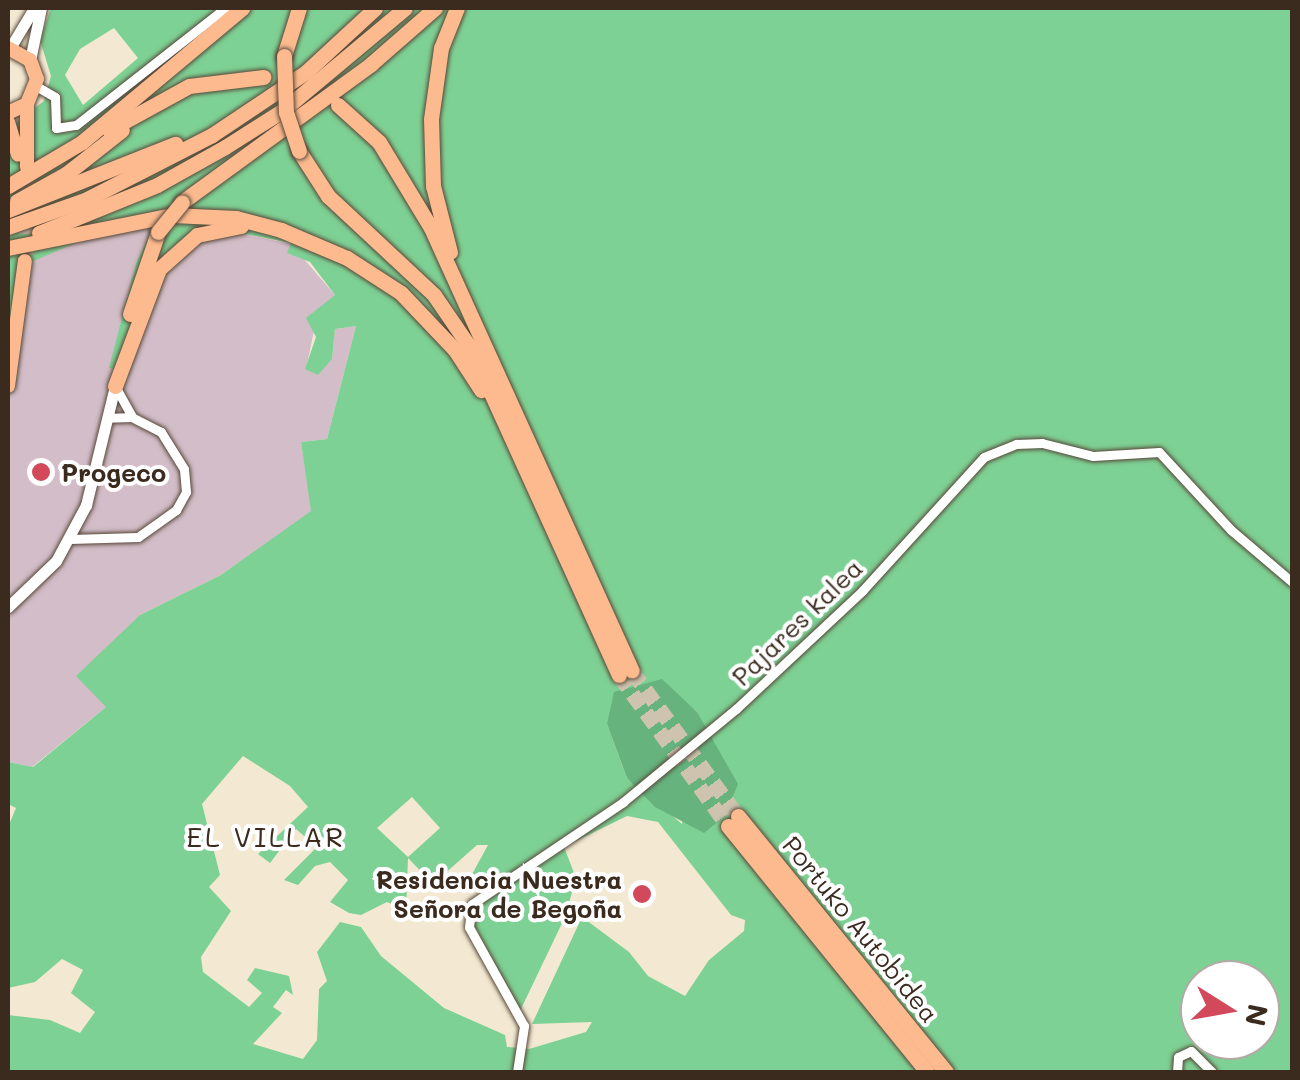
<!DOCTYPE html>
<meta charset="utf-8">
<style>
body{margin:0}
#map{position:relative;width:1300px;height:1080px;overflow:hidden;background:#f3e9d2;font-family:Mali,sans-serif}
div>[style]{position:absolute}
.industrial>*{inset:0;background:#d2bdc8}
.green>*{inset:0;background:#7ed194}
.forest>*{inset:0;background:#66b37e}
.primary-tunnel>*{height:14px;margin-top:-7px;transform-origin:0;background:repeating-linear-gradient(90deg,#cec3ae 0 14px,transparent 0 21px)}
.motorway-tunnel>*{height:15px;margin-top:-7.5px;transform-origin:0;background:repeating-linear-gradient(90deg,#cec3ae 0 15px,transparent 0 23px)}
.roads{filter:drop-shadow(0 0 2px #574739) drop-shadow(0 0 2px #574739)}
.minor>*{height:9px;margin:-4.5px;padding:0 4.5px;transform-origin:4.5px;border-radius:4.5px;background:#fff}
.tertiary>*{height:11px;margin:-5.5px;padding:0 5.5px;transform-origin:5.5px;border-radius:5.5px;background:#fff}
.primary>*{height:14px;margin:-7px;padding:0 7px;transform-origin:7px;border-radius:7px;background:#fcba8e}
.motorway>*{height:15px;margin:-7.5px;padding:0 7.5px;transform-origin:7.5px;border-radius:7.5px;background:#fcba8e}
.bridges{filter:drop-shadow(0 0 2px #574739) drop-shadow(0 0 2px #574739)}
.motorway-bridge>*{height:15px;margin:-7.5px;padding:0 7.5px;transform-origin:7.5px;border-radius:7.5px;background:#fcba8e}
.dots>*{width:28px;height:28px;translate:-50% -50%;box-sizing:border-box;border:5px solid #fff;border-radius:50%}
span{translate:-50% -50%;white-space:nowrap;text-align:center;line-height:1.15;-webkit-text-stroke:8px #fff;paint-order:stroke}
.poi-label{font-size:25px;color:#3b2a1e;font-weight:700}
.left{translate:0 -50%;text-align:left}
.right{translate:-100% -50%;text-align:right}
.street-label{font-size:25px;color:#3b2a1e}
.neighbourhood-label{font-size:28px;color:#3b2a1e;letter-spacing:2.5px}
.frame{position:absolute;inset:0;border:10px solid #3b2a1e;pointer-events:none}
.north{position:absolute;left:1180px;top:960px;width:100px;height:100px;box-sizing:border-box;background:#fff;border:2px solid #b1aaa5;border-radius:50%;rotate:101deg;font-size:28px;font-weight:700;line-height:40px;text-align:center;color:#3b2a1e}
.north::after{content:'';display:block;margin:auto;width:35px;height:45px;background:#d1495b;clip-path:polygon(50% 0,100% 100%,50% 72%,0 100%)}
</style>
<div id="map">
<div class="industrial">
<i style="clip-path:polygon(154px 224px,136px 263px,110px 368px,125px 372px,160px 278px,173px 262px,200px 241px,240px 233px,291px 244px,335px 295px,314px 331px,306px 369px,332px 359px,335px 329px,356px 326px,327px 439px,301px 442px,312px 511px,221px 575px,140px 615px,106px 707px,32px 767px,8px 762px,8px 395px,31px 261px,97px 234px)"></i>
</div>
<div class="green">
<i style="clip-path:polygon(evenodd,51px 8px,1292px 8px,1292px 1072px,8px 1072px,8px 1015px,50px 1020px,80px 1033px,95px 1012px,71px 993px,83px 970px,62px 959px,35px 982px,8px 988px,8px 827px,16px 808px,8px 804px,8px 762px,33px 767px,106px 707px,76px 676px,140px 615px,221px 575px,311px 511px,301px 442px,327px 439px,356px 326px,335px 329px,332px 359px,318px 375px,305px 369px,316px 337px,306px 318px,335px 295px,310px 262px,287px 253px,291px 243px,240px 233px,200px 241px,183px 253px,160px 279px,125px 372px,109px 368px,136px 263px,154px 225px,97px 234px,31px 262px,8px 395px,8px 128px,44px 101px,51px 76px,40px 40px,51px 8px,114px 28px,138px 58px,83px 105px,65px 75px,80px 49px,114px 28px,51px 8px,684px 701px,697px 712px,682px 824px,627px 778px,607px 724px,684px 701px,51px 8px,243px 756px,290px 786px,308px 807px,258px 854px,270px 863px,296px 829px,317px 847px,284px 880px,298px 885px,315px 866px,330px 862px,348px 880px,330px 902px,349px 913px,361px 915px,387px 902px,406px 910px,408px 858px,433px 884px,477px 845px,488px 845px,470px 878px,484px 884px,487px 897px,473px 924px,520px 1011px,565px 917px,576px 878px,564px 847px,627px 816px,658px 822px,731px 915px,745px 920px,744px 931px,709px 960px,685px 996px,648px 976px,629px 952px,582px 917px,532px 1024px,592px 1022px,586px 1032px,529px 1049px,507px 1047px,505px 1035px,444px 1008px,381px 956px,361px 927px,340px 922px,317px 952px,327px 981px,319px 989px,317px 1040px,303px 1059px,253px 1044px,282px 1013px,273px 1007px,286px 990px,293px 995px,289px 976px,255px 968px,247px 980px,262px 993px,249px 1007px,203px 972px,201px 957px,231px 911px,209px 887px,220px 875px,202px 804px,243px 756px,51px 8px,412px 797px,440px 828px,408px 857px,377px 828px,412px 797px,51px 8px,1200px 980px,1260px 980px,1260px 1040px,1200px 1040px,1200px 980px)"></i>
</div>
<div class="forest">
<i style="clip-path:polygon(662px 679px,697px 712px,738px 784px,725px 816px,704px 833px,655px 807px,627px 778px,607px 724px,614px 692px)"></i>
</div>
<div class="primary-tunnel">
<i style="left:26px;top:255px;width:88px;rotate:-89.3deg"></i>
</div>
<div class="motorway-tunnel">
<i style="left:632px;top:671px;width:180px;rotate:53.8deg"></i>
<i style="left:619px;top:675px;width:186px;rotate:54.2deg"></i>
</div>
<div class="roads">
<div class="minor">
<i style="left:36px;top:86px;width:22px;rotate:30deg"></i>
<i style="left:55px;top:97px;width:31px;rotate:88deg"></i>
<i style="left:56px;top:128px;width:20px;rotate:-9deg"></i>
<i style="left:76px;top:125px;width:189px;rotate:-38.1deg"></i>
<i style="left:115px;top:386px;width:35px;rotate:61deg"></i>
<i style="left:70px;top:539px;width:68px;rotate:-1.7deg"></i>
<i style="left:138px;top:537px;width:47px;rotate:-35.4deg"></i>
<i style="left:176px;top:510px;width:21px;rotate:-61deg"></i>
<i style="left:186px;top:492px;width:23px;rotate:-95deg"></i>
<i style="left:184px;top:469px;width:44px;rotate:-121.9deg"></i>
<i style="left:161px;top:432px;width:33px;rotate:-153deg"></i>
<i style="left:132px;top:417px;width:25px;rotate:178deg"></i>
<i style="left:517px;top:1072px;width:47px;rotate:-81.3deg"></i>
<i style="left:524px;top:1026px;width:113px;rotate:-119.1deg"></i>
<i style="left:469px;top:927px;width:23px;rotate:-83deg"></i>
<i style="left:472px;top:904px;width:182px;rotate:-34deg"></i>
<i style="left:623px;top:802px;width:146px;rotate:-39.5deg"></i>
<i style="left:736px;top:709px;width:173px;rotate:-43.1deg"></i>
<i style="left:862px;top:591px;width:181px;rotate:-47.7deg"></i>
<i style="left:984px;top:457px;width:35px;rotate:-22deg"></i>
<i style="left:1016px;top:444px;width:26px;rotate:-2deg"></i>
<i style="left:1042px;top:443px;width:53px;rotate:14.3deg"></i>
<i style="left:1093px;top:456px;width:66px;rotate:-3.5deg"></i>
<i style="left:1159px;top:452px;width:106px;rotate:47.3deg"></i>
<i style="left:1231px;top:530px;width:80px;rotate:40.4deg"></i>
<i style="left:1177px;top:1072px;width:15px;rotate:-86deg"></i>
<i style="left:1178px;top:1057px;width:14px;rotate:-25deg"></i>
<i style="left:1191px;top:1051px;width:30px;rotate:45deg"></i>
</div>
<div class="tertiary">
<i style="left:10px;top:48px;width:47px;rotate:-59deg"></i>
<i style="left:30px;top:60px;width:53px;rotate:-78.1deg"></i>
<i style="left:8px;top:607px;width:66px;rotate:-43.8deg"></i>
<i style="left:56px;top:561px;width:64px;rotate:-61.8deg"></i>
<i style="left:86px;top:505px;width:122px;rotate:-76.3deg"></i>
</div>
<div class="primary">
<i style="left:8px;top:48px;width:25px;rotate:29deg"></i>
<i style="left:30px;top:60px;width:20px;rotate:70deg"></i>
<i style="left:37px;top:79px;width:27px;rotate:112deg"></i>
<i style="left:27px;top:104px;width:21px;rotate:155deg"></i>
<i style="left:27px;top:104px;width:63px;rotate:90deg"></i>
<i style="left:8px;top:122px;width:34px;rotate:73deg"></i>
<i style="left:8px;top:386px;width:126px;rotate:-82.3deg"></i>
</div>
<div class="motorway">
<i style="left:284px;top:56px;width:50px;rotate:-72.6deg"></i>
<i style="left:338px;top:105px;width:55px;rotate:42.1deg"></i>
<i style="left:379px;top:142px;width:100px;rotate:58.8deg"></i>
<i style="left:431px;top:228px;width:486px;rotate:65.6deg"></i>
<i style="left:109px;top:130px;width:91px;rotate:-28.8deg"></i>
<i style="left:189px;top:86px;width:75px;rotate:-6.9deg"></i>
<i style="left:299px;top:151px;width:54px;rotate:57.2deg"></i>
<i style="left:328px;top:196px;width:145px;rotate:43deg"></i>
<i style="left:434px;top:295px;width:65px;rotate:55.6deg"></i>
<i style="left:471px;top:349px;width:358px;rotate:65.6deg"></i>
<i style="left:8px;top:186px;width:86px;rotate:-30.7deg"></i>
<i style="left:82px;top:142px;width:209px;rotate:-39.9deg"></i>
<i style="left:17px;top:201px;width:56px;rotate:-28.9deg"></i>
<i style="left:66px;top:174px;width:71px;rotate:-38.2deg"></i>
<i style="left:182px;top:202px;width:234px;rotate:-36.1deg"></i>
<i style="left:371px;top:64px;width:85px;rotate:-41.2deg"></i>
<i style="left:8px;top:210px;width:180px;rotate:-21.6deg"></i>
<i style="left:8px;top:227px;width:84px;rotate:-19.5deg"></i>
<i style="left:87px;top:199px;width:140px;rotate:-27.1deg"></i>
<i style="left:212px;top:135px;width:113px;rotate:-33.8deg"></i>
<i style="left:306px;top:72px;width:94px;rotate:-42.8deg"></i>
<i style="left:39px;top:233px;width:127px;rotate:-22.1deg"></i>
<i style="left:157px;top:185px;width:78px;rotate:-29.2deg"></i>
<i style="left:225px;top:147px;width:67px;rotate:-32.3deg"></i>
<i style="left:282px;top:111px;width:160px;rotate:-39.9deg"></i>
<i style="left:8px;top:248px;width:167px;rotate:-11.4deg"></i>
<i style="left:172px;top:215px;width:64px;rotate:2.7deg"></i>
<i style="left:236px;top:218px;width:47px;rotate:14.9deg"></i>
<i style="left:281px;top:230px;width:72px;rotate:23deg"></i>
<i style="left:347px;top:258px;width:64px;rotate:32.9deg"></i>
<i style="left:401px;top:293px;width:79px;rotate:46.5deg"></i>
<i style="left:455px;top:350px;width:48px;rotate:57deg"></i>
<i style="left:450px;top:252px;width:68px;rotate:-104.4deg"></i>
<i style="left:433px;top:186px;width:67px;rotate:-91.7deg"></i>
<i style="left:431px;top:119px;width:72px;rotate:-82deg"></i>
<i style="left:441px;top:48px;width:43px;rotate:-68.2deg"></i>
<i style="left:130px;top:314px;width:87px;rotate:-71.1deg"></i>
<i style="left:115px;top:386px;width:125px;rotate:-69.4deg"></i>
<i style="left:159px;top:269px;width:51px;rotate:-41.8deg"></i>
<i style="left:197px;top:235px;width:45px;rotate:-11.6deg"></i>
<i style="left:738px;top:816px;width:330px;rotate:50.9deg"></i>
<i style="left:728px;top:826px;width:316px;rotate:51deg"></i>
</div>
</div>
<div class="bridges">
<div class="motorway-bridge">
<i style="left:284px;top:56px;width:56px;rotate:88deg"></i>
<i style="left:286px;top:112px;width:41px;rotate:71.6deg"></i>
<i style="left:158px;top:232px;width:38px;rotate:-51deg"></i>
</div>
</div>
<div class="dots">
<i style="left:41px;top:472px;background:#d1495b"></i>
<i style="left:642px;top:894px;background:#d1495b"></i>
</div>
<div class="poi-label">
<span class="left" style="left:61px;top:472px">Progeco</span>
<span class="right" style="left:622px;top:894px">Residencia Nuestra<br>Señora de Begoña</span>
</div>
<div class="street-label">
<span style="left:797px;top:622px;rotate:-44deg">Pajares kalea</span>
<span style="left:861px;top:929px;rotate:51deg">Portuko Autobidea</span>
</div>
<div class="neighbourhood-label">
<span style="left:266px;top:836px">EL VILLAR</span>
</div>
<div class="frame"></div>
<div class="north">N</div>
</div>
